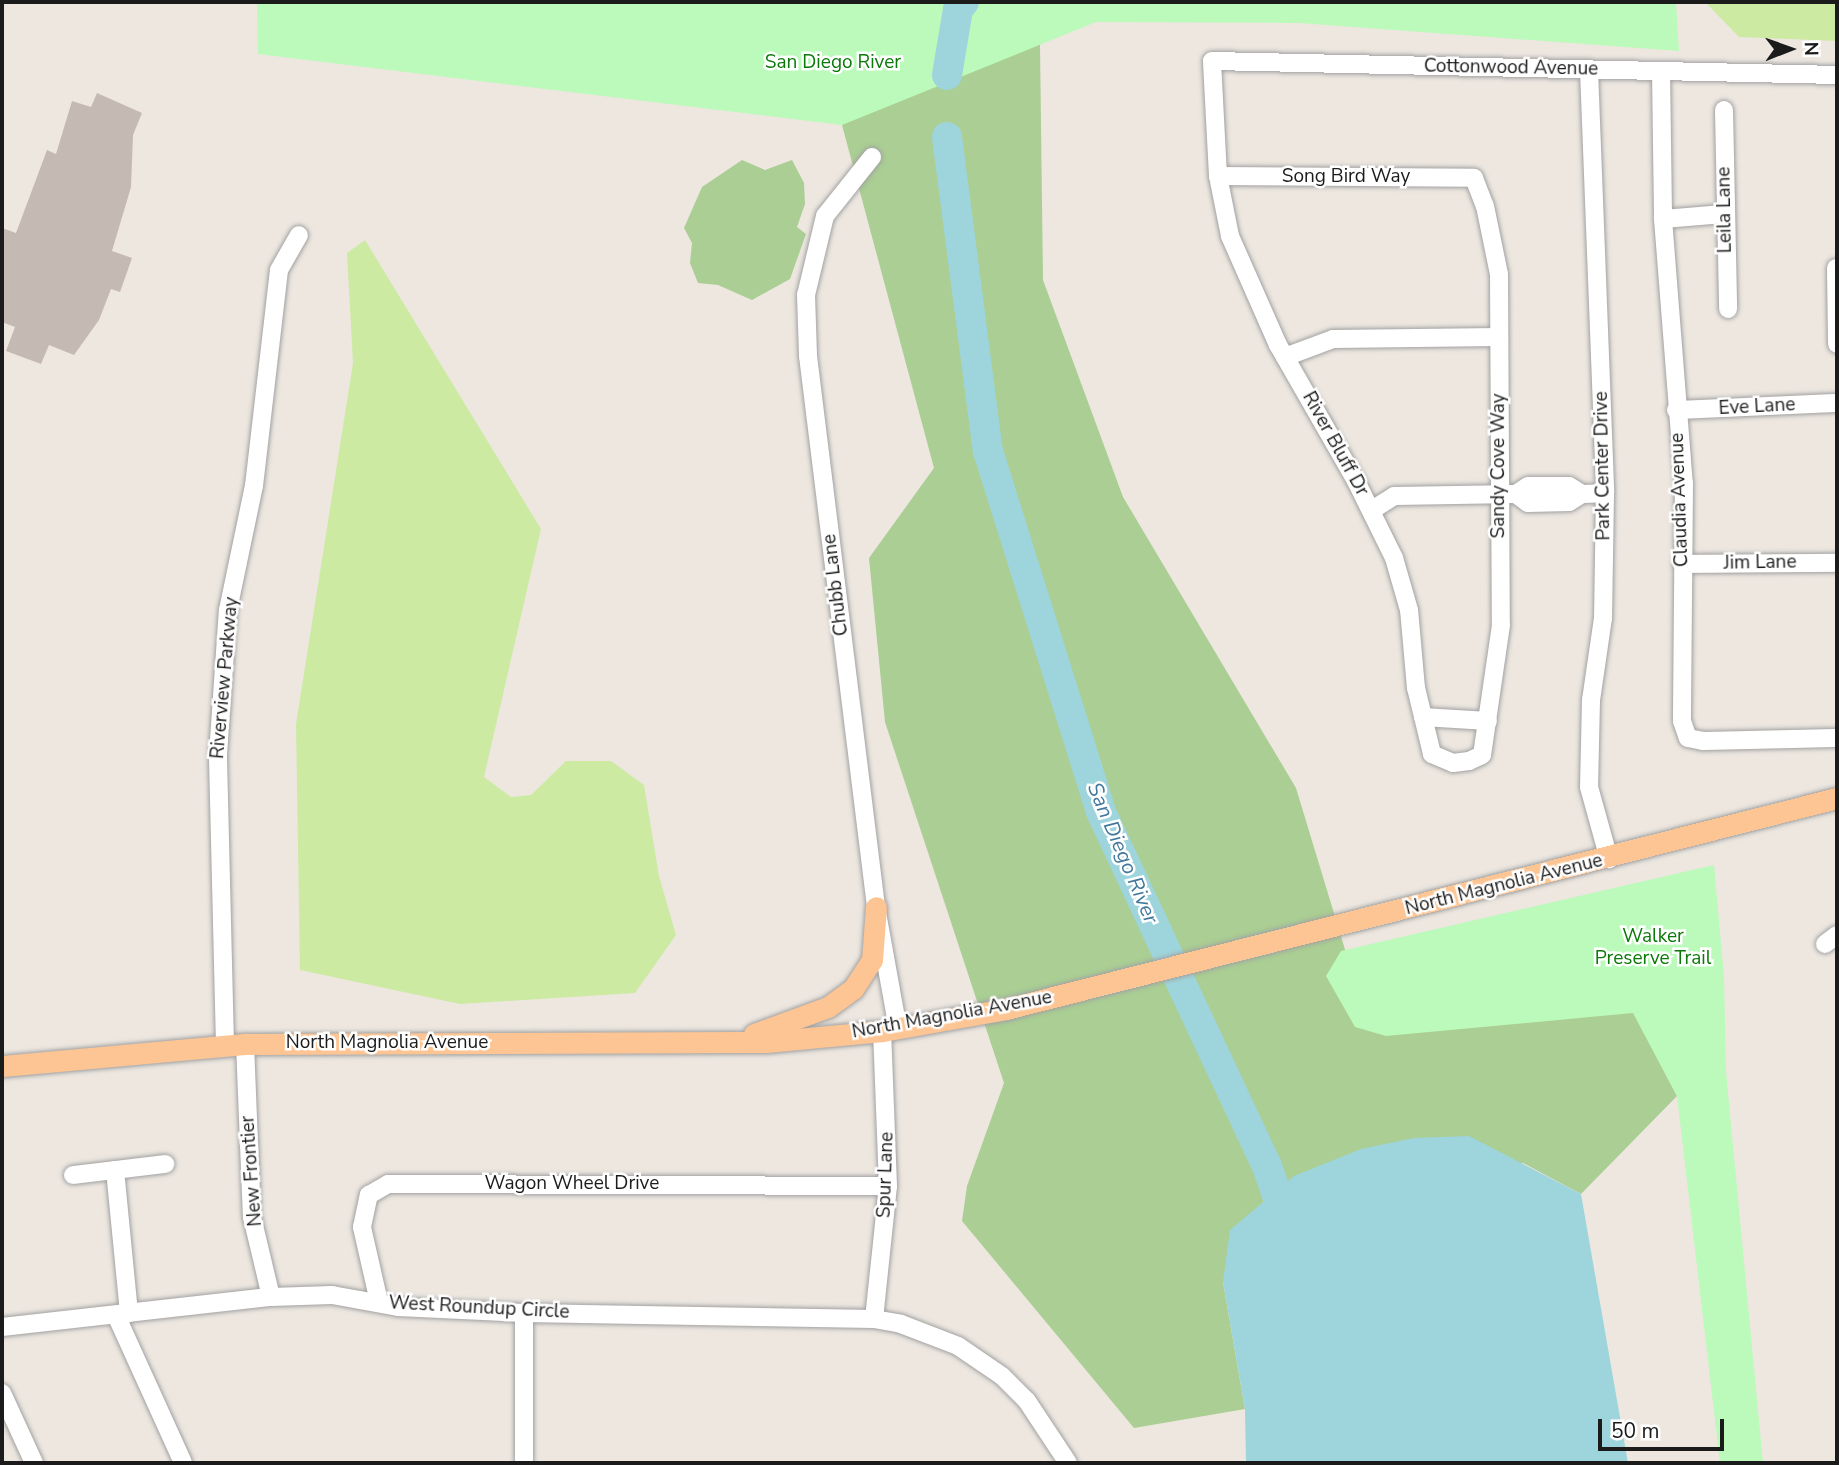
<!DOCTYPE html>
<style>
body{margin:0}
#map{position:relative;width:1839px;height:1465px;overflow:hidden;background:#ede7e0;font-family:"Nunito Sans",sans-serif}
div>[style]{position:absolute}
.grass>*{inset:0;background:#cdeaa3}
.forest>*{inset:0;background:#aace93}
.park>*{inset:0;background:#bbfaba}
.water>*{inset:0;background:#9ed5dc}
.river>*{height:30px;margin:-15px;padding:0 15px;transform-origin:15px;border-radius:15px;background:#9ed5dc}
.building>*{inset:0;background:#c5b9b3}
.roads{filter:drop-shadow(0 0 2px #a2a2a2) drop-shadow(0 0 2px #a2a2a2)}
.minor>*{height:18px;margin:-9px;padding:0 9px;transform-origin:9px;border-radius:9px;background:#fff}
.major>*{height:21px;margin:-10.5px;padding:0 10.5px;transform-origin:10.5px;border-radius:10.5px;background:#fec594}
span{translate:-50% -50%;white-space:nowrap;text-align:center;line-height:1.15;-webkit-text-stroke:5px #fff;paint-order:stroke}
.park-label{font-size:19px;color:#0b7908}
.street-label{font-size:19px;color:#1b1b1b}
.water-label{font-size:21px;color:#41789c;font-style:italic}
.frame{position:absolute;inset:0;border:4px solid #1b1b1b;pointer-events:none}
.north{position:absolute;left:1755px;top:14px;width:70px;height:70px;-webkit-text-stroke:5px #fff;paint-order:stroke;rotate:89deg;font-size:19px;font-weight:700;line-height:28px;text-align:center;color:#1b1b1b}
.north::after{content:'';display:block;margin:auto;width:24px;height:32px;background:#1b1b1b;clip-path:polygon(50% 0,100% 100%,50% 72%,0 100%)}
.scale{position:absolute;left:1598px;top:1419px;width:126px;height:32px;box-sizing:border-box;border:4px solid #1b1b1b;border-top:0;padding-left:9px;font-size:21px;line-height:24px;white-space:nowrap;color:#1b1b1b;-webkit-text-stroke:5px #fff;paint-order:stroke}
</style>
<div id="map">
<div class="grass">
<i style="clip-path:polygon(1705px 2px,1837px 2px,1837px 41px,1739px 37px)"></i>
<i style="clip-path:polygon(365px 240px,541px 529px,484px 777px,511px 797px,531px 795px,566px 761px,611px 761px,644px 785px,659px 876px,676px 935px,635px 993px,460px 1004px,300px 970px,296px 724px,353px 363px,347px 253px)"></i>
</div>
<div class="forest">
<i style="clip-path:polygon(1050px 32px,1040px 45px,1043px 280px,1123px 497px,1296px 788px,1363px 1009px,1633px 1012px,1677px 1096px,1581px 1194px,1523px 1163px,1223px 1282px,1245px 1409px,1134px 1428px,962px 1221px,967px 1186px,1004px 1083px,885px 722px,869px 558px,934px 468px,842px 125px,853px 65px)"></i>
<i style="clip-path:polygon(742px 160px,765px 170px,792px 160px,804px 183px,805px 204px,797px 227px,806px 234px,790px 279px,752px 300px,718px 285px,698px 283px,690px 263px,692px 243px,684px 228px,702px 187px)"></i>
</div>
<div class="park">
<i style="clip-path:polygon(257px 2px,1676px 2px,1679px 51px,1299px 23px,1096px 22px,842px 125px,258px 54px)"></i>
<i style="clip-path:polygon(1714px 865px,1724px 977px,1726px 1072px,1763px 1463px,1720px 1463px,1677px 1096px,1633px 1013px,1386px 1036px,1355px 1027px,1326px 976px,1341px 951px)"></i>
</div>
<div class="water">
<i style="clip-path:polygon(1469px 1136px,1581px 1194px,1628px 1463px,1246px 1463px,1245px 1409px,1223px 1282px,1230px 1230px,1294px 1176px,1361px 1149px,1414px 1138px)"></i>
</div>
<div class="river">
<i style="left:947px;top:75px;width:67px;rotate:-80.5deg"></i>
<i style="left:958px;top:9px;width:9px;rotate:-49deg"></i>
<i style="left:947px;top:137px;width:317px;rotate:82.6deg"></i>
<i style="left:988px;top:451px;width:378px;rotate:72.6deg"></i>
<i style="left:1101px;top:812px;width:391px;rotate:64.9deg"></i>
<i style="left:1267px;top:1166px;width:69px;rotate:71.3deg"></i>
</div>
<div class="building">
<i style="clip-path:polygon(97px 93px,142px 113px,133px 135px,131px 187px,112px 251px,132px 258px,120px 292px,111px 289px,99px 320px,74px 355px,49px 345px,41px 364px,6px 351px,15px 327px,2px 322px,2px 228px,16px 233px,47px 150px,56px 154px,72px 101px,91px 107px)"></i>
</div>
<div class="roads">
<div class="minor">
<i style="left:1589px;top:70px;width:423px;rotate:87.8deg"></i>
<i style="left:1605px;top:493px;width:125px;rotate:90.9deg"></i>
<i style="left:1603px;top:618px;width:83px;rotate:98.3deg"></i>
<i style="left:1591px;top:700px;width:87px;rotate:91.3deg"></i>
<i style="left:1589px;top:787px;width:75px;rotate:74.5deg"></i>
<i style="left:1661px;top:71px;width:148px;rotate:89.2deg"></i>
<i style="left:1663px;top:219px;width:265px;rotate:85.5deg"></i>
<i style="left:1684px;top:483px;width:238px;rotate:90.5deg"></i>
<i style="left:1682px;top:721px;width:18px;rotate:71deg"></i>
<i style="left:1688px;top:738px;width:15px;rotate:11deg"></i>
<i style="left:1703px;top:741px;width:134px;rotate:-1.3deg"></i>
<i style="left:1724px;top:110px;width:199px;rotate:88.8deg"></i>
<i style="left:872px;top:157px;width:75px;rotate:128.5deg"></i>
<i style="left:825px;top:216px;width:81px;rotate:103.5deg"></i>
<i style="left:806px;top:295px;width:61px;rotate:88.1deg"></i>
<i style="left:808px;top:356px;width:555px;rotate:82.96deg"></i>
<i style="left:876px;top:907px;width:124px;rotate:79.8deg"></i>
<i style="left:1218px;top:176px;width:256px;rotate:0.4deg"></i>
<i style="left:1474px;top:178px;width:30px;rotate:69deg"></i>
<i style="left:1485px;top:206px;width:69px;rotate:78.4deg"></i>
<i style="left:1499px;top:274px;width:351px;rotate:89.7deg"></i>
<i style="left:1501px;top:625px;width:131px;rotate:98.3deg"></i>
<i style="left:1482px;top:755px;width:14px;rotate:155deg"></i>
<i style="left:1469px;top:761px;width:16px;rotate:173deg"></i>
<i style="left:1453px;top:763px;width:23px;rotate:-157deg"></i>
<i style="left:1432px;top:754px;width:68px;rotate:-103.6deg"></i>
<i style="left:1416px;top:688px;width:78px;rotate:-95.1deg"></i>
<i style="left:1409px;top:610px;width:54px;rotate:-106.1deg"></i>
<i style="left:1394px;top:558px;width:86px;rotate:-116.3deg"></i>
<i style="left:1356px;top:481px;width:157px;rotate:-119.8deg"></i>
<i style="left:1278px;top:345px;width:119px;rotate:-113.8deg"></i>
<i style="left:1230px;top:236px;width:61px;rotate:-101.3deg"></i>
<i style="left:1218px;top:176px;width:115px;rotate:-93deg"></i>
<i style="left:1212px;top:61px;width:625px;rotate:1.28deg"></i>
<i style="left:1663px;top:219px;width:61px;rotate:-4.7deg"></i>
<i style="left:1836px;top:268px;width:76px;rotate:89.2deg"></i>
<i style="left:1285px;top:357px;width:51px;rotate:-20.6deg"></i>
<i style="left:1333px;top:339px;width:166px;rotate:-0.7deg"></i>
<i style="left:1676px;top:410px;width:161px;rotate:-2.5deg"></i>
<i style="left:1516px;top:494px;width:15px;rotate:37deg"></i>
<i style="left:1528px;top:503px;width:41px;rotate:-1.4deg"></i>
<i style="left:1569px;top:502px;width:15px;rotate:-32deg"></i>
<i style="left:1582px;top:494px;width:23px;rotate:-2deg"></i>
<i style="left:1516px;top:494px;width:14px;rotate:-34deg"></i>
<i style="left:1528px;top:486px;width:41px"></i>
<i style="left:1569px;top:486px;width:15px;rotate:32deg"></i>
<i style="left:1372px;top:510px;width:26px;rotate:-32deg"></i>
<i style="left:1394px;top:496px;width:122px;rotate:-0.9deg"></i>
<i style="left:1682px;top:564px;width:155px;rotate:-0.4deg"></i>
<i style="left:1423px;top:717px;width:65px;rotate:3.5deg"></i>
<i style="left:1825px;top:944px;width:15px;rotate:-37deg"></i>
<i style="left:245px;top:1044px;width:173px;rotate:87.7deg"></i>
<i style="left:252px;top:1217px;width:82px;rotate:76.6deg"></i>
<i style="left:225px;top:1045px;width:290px;rotate:-91.4deg"></i>
<i style="left:218px;top:755px;width:145px;rotate:-86.1deg"></i>
<i style="left:228px;top:610px;width:127px;rotate:-78.2deg"></i>
<i style="left:254px;top:486px;width:217px;rotate:-83.4deg"></i>
<i style="left:279px;top:270px;width:40px;rotate:-60.3deg"></i>
<i style="left:115px;top:1170px;width:144px;rotate:84.4deg"></i>
<i style="left:73px;top:1175px;width:93px;rotate:-6.8deg"></i>
<i style="left:379px;top:1302px;width:77px;rotate:-102.8deg"></i>
<i style="left:362px;top:1227px;width:33px;rotate:-78deg"></i>
<i style="left:369px;top:1195px;width:22px;rotate:-30deg"></i>
<i style="left:388px;top:1184px;width:500px;rotate:0.23deg"></i>
<i style="left:524px;top:1313px;width:150px;rotate:90deg"></i>
<i style="left:116px;top:1315px;width:162px;rotate:65.6deg"></i>
<i style="left:874px;top:1319px;width:134px;rotate:-84deg"></i>
<i style="left:888px;top:1186px;width:155px;rotate:-92.2deg"></i>
<i style="left:2px;top:1327px;width:271px;rotate:-6.4deg"></i>
<i style="left:271px;top:1297px;width:61px;rotate:-1.9deg"></i>
<i style="left:332px;top:1295px;width:67px;rotate:10.3deg"></i>
<i style="left:398px;top:1307px;width:126px;rotate:2.7deg"></i>
<i style="left:524px;top:1313px;width:350px;rotate:1deg"></i>
<i style="left:874px;top:1319px;width:27px;rotate:10deg"></i>
<i style="left:901px;top:1324px;width:61px;rotate:21.1deg"></i>
<i style="left:958px;top:1346px;width:53px;rotate:34.3deg"></i>
<i style="left:1002px;top:1376px;width:35px;rotate:45deg"></i>
<i style="left:1027px;top:1401px;width:74px;rotate:56.5deg"></i>
<i style="left:2px;top:1393px;width:77px;rotate:65.4deg"></i>
</div>
<div class="major">
<i style="left:754px;top:1034px;width:79px;rotate:-20deg"></i>
<i style="left:828px;top:1007px;width:31px;rotate:-36deg"></i>
<i style="left:853px;top:989px;width:35px;rotate:-57deg"></i>
<i style="left:872px;top:960px;width:53px;rotate:-85.7deg"></i>
<i style="left:2px;top:1066px;width:244px;rotate:-5.2deg"></i>
<i style="left:245px;top:1044px;width:521px;rotate:-0.22deg"></i>
<i style="left:766px;top:1042px;width:117px;rotate:-5.4deg"></i>
<i style="left:882px;top:1031px;width:126px;rotate:-10.1deg"></i>
<i style="left:1006px;top:1009px;width:857px;rotate:-14.25deg"></i>
</div>
</div>
<div class="park-label">
<span style="left:833px;top:63px">San Diego River</span>
<span style="left:1653px;top:948px">Walker<br>Preserve Trail</span>
</div>
<div class="street-label">
<span style="left:1511px;top:68px;rotate:1deg">Cottonwood Avenue</span>
<span style="left:1346px;top:177px">Song Bird Way</span>
<span style="left:1725px;top:210px;rotate:-91deg">Leila Lane</span>
<span style="left:1757px;top:407px;rotate:-3deg">Eve Lane</span>
<span style="left:1335px;top:444px;rotate:61deg">River Bluff Dr</span>
<span style="left:1499px;top:466px;rotate:-90deg">Sandy Cove Way</span>
<span style="left:1603px;top:466px;rotate:-91deg">Park Center Drive</span>
<span style="left:1680px;top:500px;rotate:-92deg">Claudia Avenue</span>
<span style="left:1760px;top:563px;rotate:-1deg">Jim Lane</span>
<span style="left:836px;top:585px;rotate:-97deg">Chubb Lane</span>
<span style="left:225px;top:678px;rotate:-85deg">Riverview Parkway</span>
<span style="left:1504px;top:885px;rotate:-14deg">North Magnolia Avenue</span>
<span style="left:952px;top:1015px;rotate:-10deg">North Magnolia Avenue</span>
<span style="left:387px;top:1043px">North Magnolia Avenue</span>
<span style="left:252px;top:1171px;rotate:-94deg">New Frontier</span>
<span style="left:886px;top:1175px;rotate:-88deg">Spur Lane</span>
<span style="left:572px;top:1184px">Wagon Wheel Drive</span>
<span style="left:479px;top:1308px;rotate:3deg">West Roundup Circle</span>
</div>
<div class="water-label">
<span style="left:1123px;top:853px;rotate:67deg">San Diego River</span>
</div>
<div class="frame"></div>
<div class="north">N</div>
<div class="scale">50 m</div>
</div>
